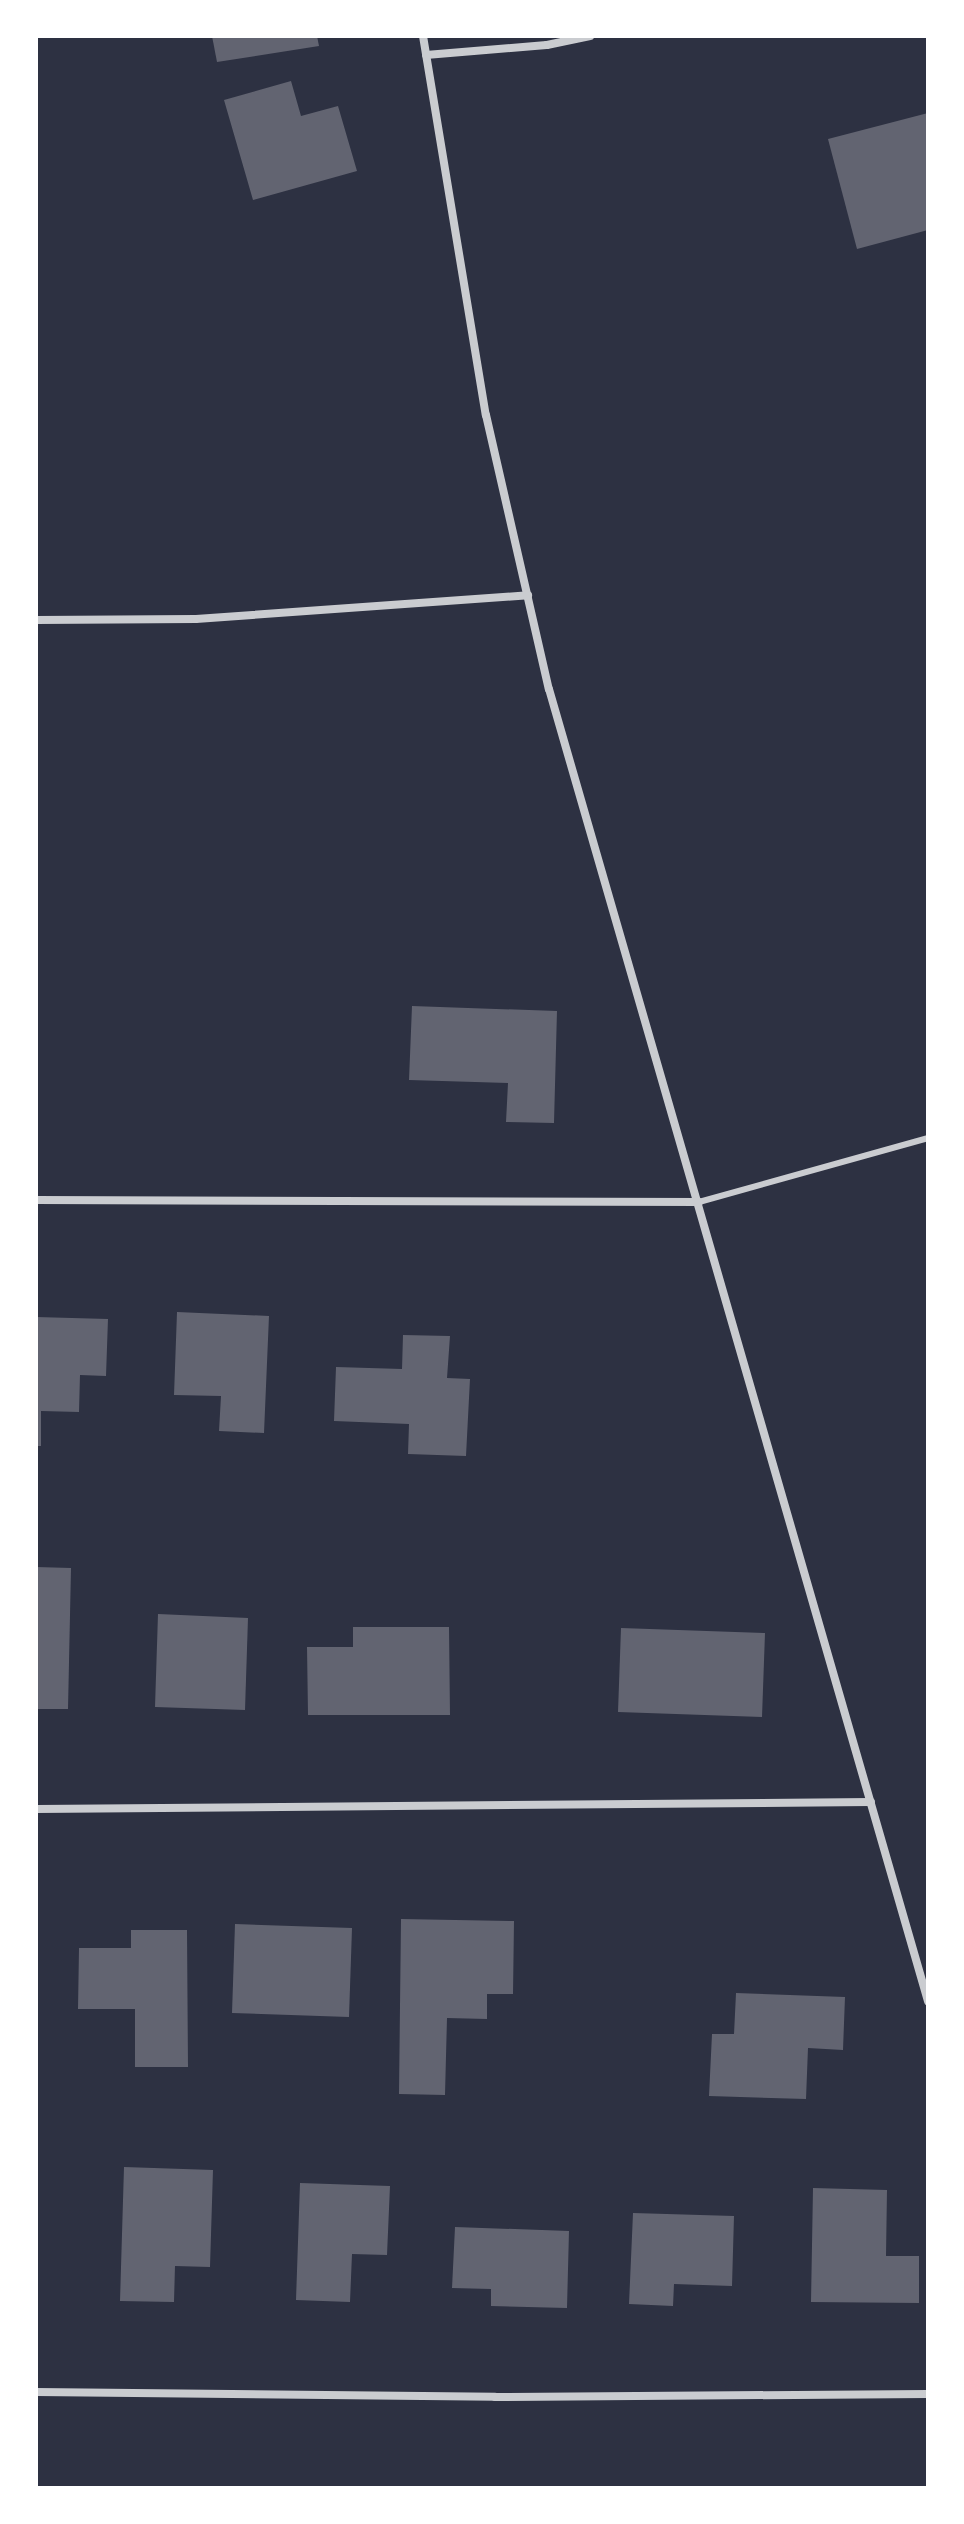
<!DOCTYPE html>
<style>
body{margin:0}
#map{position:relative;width:964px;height:2524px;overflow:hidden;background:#2d3142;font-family:"Sofia Sans Condensed",sans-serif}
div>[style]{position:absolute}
.building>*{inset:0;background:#626471}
.service>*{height:6px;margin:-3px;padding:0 3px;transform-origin:3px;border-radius:3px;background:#caccd0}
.minor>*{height:8px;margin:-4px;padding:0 4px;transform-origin:4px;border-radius:4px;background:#caccd0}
span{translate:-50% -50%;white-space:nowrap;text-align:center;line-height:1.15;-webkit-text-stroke:6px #fff;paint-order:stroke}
.frame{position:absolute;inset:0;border:38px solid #fff;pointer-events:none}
</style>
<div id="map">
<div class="building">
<i style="clip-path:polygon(212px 36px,317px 36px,319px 46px,217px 62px)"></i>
<i style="clip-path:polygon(291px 81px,301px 116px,338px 106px,357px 171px,253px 200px,224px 100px)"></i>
<i style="clip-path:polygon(928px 113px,928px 230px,857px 249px,828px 139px)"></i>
<i style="clip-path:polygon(412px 1006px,557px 1011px,554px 1123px,506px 1122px,508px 1083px,409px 1080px)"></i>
<i style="clip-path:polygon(177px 1312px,269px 1316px,264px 1433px,219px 1431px,221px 1396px,174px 1395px)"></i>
<i style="clip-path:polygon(36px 1317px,108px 1319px,106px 1376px,80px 1375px,79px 1412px,41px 1411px,41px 1446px,36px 1446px)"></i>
<i style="clip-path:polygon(403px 1335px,450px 1336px,447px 1378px,470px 1379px,466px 1456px,408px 1454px,409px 1424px,334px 1421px,336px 1367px,402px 1369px)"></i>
<i style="clip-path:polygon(36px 1567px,71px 1568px,68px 1709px,36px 1709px)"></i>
<i style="clip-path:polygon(158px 1614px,248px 1618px,245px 1710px,155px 1707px)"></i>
<i style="clip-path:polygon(353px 1627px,449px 1627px,450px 1715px,308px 1715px,307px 1647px,353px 1647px)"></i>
<i style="clip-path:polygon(621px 1628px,765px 1633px,762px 1717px,618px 1712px)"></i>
<i style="clip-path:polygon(401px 1919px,514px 1921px,513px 1994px,487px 1994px,487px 2019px,447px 2018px,445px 2095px,399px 2094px)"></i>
<i style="clip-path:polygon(235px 1924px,352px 1928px,349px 2017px,232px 2013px)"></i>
<i style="clip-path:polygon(131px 1930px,187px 1930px,188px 2067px,135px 2067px,135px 2009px,78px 2009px,79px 1948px,131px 1948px)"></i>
<i style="clip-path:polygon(736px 1993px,845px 1997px,843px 2050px,808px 2048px,806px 2099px,709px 2096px,712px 2034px,734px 2034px)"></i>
<i style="clip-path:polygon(124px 2167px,213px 2170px,210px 2267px,175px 2266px,174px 2302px,120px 2301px)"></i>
<i style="clip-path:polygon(300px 2183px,390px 2186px,387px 2255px,352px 2254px,350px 2302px,296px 2300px)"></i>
<i style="clip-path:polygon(813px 2188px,887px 2190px,886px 2256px,919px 2256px,919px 2303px,811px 2302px)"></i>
<i style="clip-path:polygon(633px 2213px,734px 2216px,732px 2286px,674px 2284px,673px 2306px,629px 2304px)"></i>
<i style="clip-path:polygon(455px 2227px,569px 2231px,567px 2308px,491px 2306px,491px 2289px,452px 2288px)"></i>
</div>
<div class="service">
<i style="left:699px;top:1202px;width:238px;rotate:-15.6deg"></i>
</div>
<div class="minor">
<i style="left:423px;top:36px;width:384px;rotate:80.6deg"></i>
<i style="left:486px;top:415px;width:281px;rotate:77.1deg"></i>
<i style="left:549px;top:689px;width:1366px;rotate:73.89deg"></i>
<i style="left:426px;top:55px;width:121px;rotate:-4.7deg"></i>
<i style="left:547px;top:45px;width:44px;rotate:-11.8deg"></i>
<i style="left:36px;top:620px;width:160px;rotate:-0.4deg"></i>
<i style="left:196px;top:619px;width:333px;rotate:-4.1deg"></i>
<i style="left:36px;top:1200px;width:663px;rotate:0.17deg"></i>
<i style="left:36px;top:1809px;width:835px;rotate:-0.48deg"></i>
<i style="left:36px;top:2392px;width:459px;rotate:0.6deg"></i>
<i style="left:495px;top:2397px;width:433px;rotate:-0.4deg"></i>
</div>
<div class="frame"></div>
</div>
